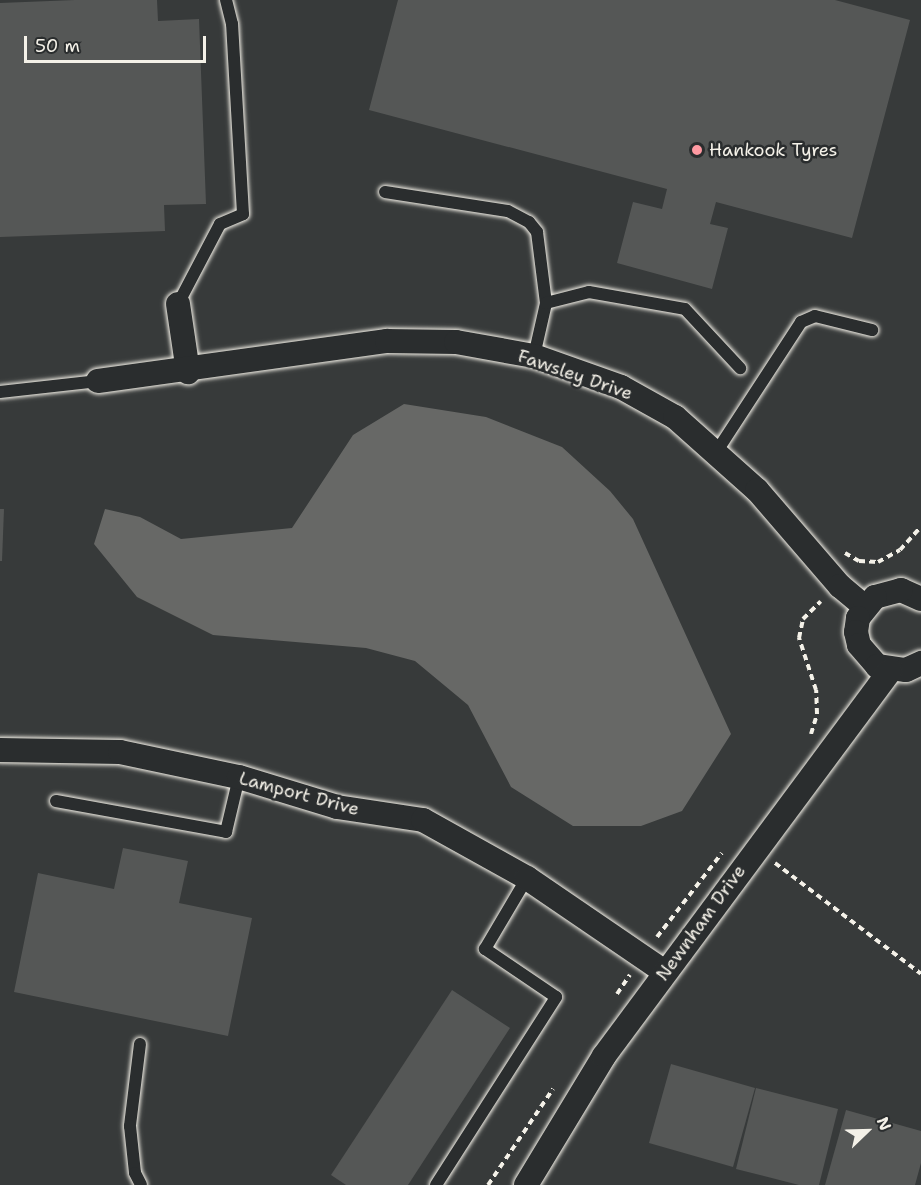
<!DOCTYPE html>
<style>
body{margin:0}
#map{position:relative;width:921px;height:1185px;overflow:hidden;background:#2a2d2e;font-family:"Shantell Sans",sans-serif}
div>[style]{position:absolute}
.built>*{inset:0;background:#373a3a}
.water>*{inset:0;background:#676866}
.building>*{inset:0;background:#555756}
.path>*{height:4px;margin-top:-2px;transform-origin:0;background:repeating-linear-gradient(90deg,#f4f1e8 0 6px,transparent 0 10.5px)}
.roads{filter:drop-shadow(0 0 2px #f4f1e8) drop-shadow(0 0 2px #f4f1e8)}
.service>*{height:12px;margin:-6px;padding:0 6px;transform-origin:6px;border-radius:6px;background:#2a2d2e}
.minor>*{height:24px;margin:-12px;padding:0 12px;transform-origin:12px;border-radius:12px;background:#2a2d2e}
.dots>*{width:16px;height:16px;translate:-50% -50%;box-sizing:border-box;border:3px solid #2a2d2e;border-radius:50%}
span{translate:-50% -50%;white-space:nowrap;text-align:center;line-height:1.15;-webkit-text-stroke:5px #2a2d2e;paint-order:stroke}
.poi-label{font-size:18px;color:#f4f1e8}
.left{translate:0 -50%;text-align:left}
.street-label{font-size:18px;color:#f4f1e8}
.north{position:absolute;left:837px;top:1101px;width:60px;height:60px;-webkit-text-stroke:4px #2a2d2e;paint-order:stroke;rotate:67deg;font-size:16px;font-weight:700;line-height:24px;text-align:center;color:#f4f1e8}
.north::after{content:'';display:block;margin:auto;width:21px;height:27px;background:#f4f1e8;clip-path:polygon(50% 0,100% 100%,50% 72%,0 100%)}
.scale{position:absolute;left:24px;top:36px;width:182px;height:27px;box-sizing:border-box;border:3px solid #f4f1e8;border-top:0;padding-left:8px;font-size:18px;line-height:21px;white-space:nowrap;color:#f4f1e8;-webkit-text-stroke:4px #2a2d2e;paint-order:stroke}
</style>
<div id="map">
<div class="built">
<i style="clip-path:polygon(0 0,921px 0,921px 1185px,0 1185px)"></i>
</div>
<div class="water">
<i style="clip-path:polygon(404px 404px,486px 417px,562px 447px,610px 491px,633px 519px,731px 734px,682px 811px,641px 826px,573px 826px,511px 787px,468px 705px,415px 661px,366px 648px,213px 635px,137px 597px,94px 544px,105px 509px,140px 517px,181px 539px,292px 528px,353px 435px)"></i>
</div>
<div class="building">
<i style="clip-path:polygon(75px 0,157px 0,158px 21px,199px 19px,206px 204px,164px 205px,165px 231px,0 237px,0 3px)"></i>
<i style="clip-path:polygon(398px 0,835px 0,910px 20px,852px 238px,716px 202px,710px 224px,728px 228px,712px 289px,617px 263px,633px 202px,662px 209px,667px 189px,369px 110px)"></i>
<i style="clip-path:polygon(0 509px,4px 509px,2px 561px,0 561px)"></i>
<i style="clip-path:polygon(123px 848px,188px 861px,179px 903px,252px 918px,228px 1036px,14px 992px,38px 873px,114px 889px)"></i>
<i style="clip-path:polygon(452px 990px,510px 1028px,408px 1185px,346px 1185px,331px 1175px)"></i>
<i style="clip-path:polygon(671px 1064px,755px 1088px,733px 1167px,649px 1143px)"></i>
<i style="clip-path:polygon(756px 1088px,838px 1109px,819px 1185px,799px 1185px,736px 1169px)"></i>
<i style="clip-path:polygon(846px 1110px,921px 1131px,921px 1163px,915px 1185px,825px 1185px)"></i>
</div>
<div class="path">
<i style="left:845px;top:553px;width:16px;rotate:30deg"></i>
<i style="left:859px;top:561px;width:19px;rotate:3deg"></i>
<i style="left:878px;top:562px;width:25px;rotate:-29deg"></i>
<i style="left:900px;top:550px;width:31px;rotate:-48deg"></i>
<i style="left:811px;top:734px;width:21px;rotate:-73deg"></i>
<i style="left:817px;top:714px;width:24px;rotate:-92deg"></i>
<i style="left:816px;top:690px;width:55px;rotate:-108.1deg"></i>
<i style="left:799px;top:638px;width:19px;rotate:-78deg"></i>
<i style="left:803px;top:619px;width:25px;rotate:-45deg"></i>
<i style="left:775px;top:863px;width:183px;rotate:37.2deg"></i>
<i style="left:657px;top:937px;width:106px;rotate:-52.3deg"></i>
<i style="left:617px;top:994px;width:23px;rotate:-56deg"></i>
<i style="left:488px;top:1185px;width:116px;rotate:-55.9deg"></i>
</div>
<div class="roads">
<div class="service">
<i style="left:385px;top:192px;width:124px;rotate:8.8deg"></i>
<i style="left:508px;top:211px;width:24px;rotate:28deg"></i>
<i style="left:529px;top:222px;width:13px;rotate:51deg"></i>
<i style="left:537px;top:232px;width:72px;rotate:82.8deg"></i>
<i style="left:178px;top:304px;width:90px;rotate:-62.3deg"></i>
<i style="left:220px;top:224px;width:25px;rotate:-23deg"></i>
<i style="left:243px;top:214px;width:190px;rotate:-93.3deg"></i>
<i style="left:232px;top:24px;width:25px;rotate:-104deg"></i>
<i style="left:534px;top:356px;width:54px;rotate:-77.2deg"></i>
<i style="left:546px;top:303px;width:44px;rotate:-14.3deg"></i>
<i style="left:589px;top:292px;width:97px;rotate:10deg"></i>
<i style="left:685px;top:309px;width:81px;rotate:47deg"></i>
<i style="left:0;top:392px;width:99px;rotate:-6.4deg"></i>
<i style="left:717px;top:451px;width:154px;rotate:-56.9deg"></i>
<i style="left:801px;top:322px;width:15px;rotate:-23deg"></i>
<i style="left:815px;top:316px;width:59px;rotate:13.8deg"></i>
<i style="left:56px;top:801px;width:173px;rotate:10.3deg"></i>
<i style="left:226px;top:832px;width:57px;rotate:-76.7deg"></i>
<i style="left:140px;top:1044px;width:83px;rotate:97deg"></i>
<i style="left:130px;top:1126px;width:47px;rotate:83.9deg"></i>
<i style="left:135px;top:1173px;width:13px;rotate:63deg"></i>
<i style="left:436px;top:1185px;width:223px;rotate:-57.4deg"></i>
<i style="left:556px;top:997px;width:86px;rotate:-145.9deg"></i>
<i style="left:485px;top:949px;width:82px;rotate:-59.4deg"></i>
</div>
<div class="minor">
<i style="left:178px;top:304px;width:69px;rotate:81.6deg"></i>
<i style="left:98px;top:381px;width:292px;rotate:-7.9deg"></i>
<i style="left:387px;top:341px;width:69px;rotate:0.8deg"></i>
<i style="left:456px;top:342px;width:79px;rotate:10.2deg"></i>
<i style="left:534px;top:356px;width:92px;rotate:19.6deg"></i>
<i style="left:621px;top:387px;width:62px;rotate:29.1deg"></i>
<i style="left:675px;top:417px;width:110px;rotate:41.7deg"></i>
<i style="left:757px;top:490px;width:127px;rotate:49.2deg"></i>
<i style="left:840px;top:586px;width:31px;rotate:40deg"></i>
<i style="left:921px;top:599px;width:22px;rotate:-156deg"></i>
<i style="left:901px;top:590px;width:27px;rotate:165deg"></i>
<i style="left:875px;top:597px;width:27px;rotate:129deg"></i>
<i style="left:858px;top:618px;width:14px;rotate:98deg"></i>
<i style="left:856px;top:632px;width:13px;rotate:77deg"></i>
<i style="left:859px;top:645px;width:28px;rotate:49deg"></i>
<i style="left:877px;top:666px;width:29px;rotate:8deg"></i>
<i style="left:906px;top:670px;width:17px;rotate:-25deg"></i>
<i style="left:0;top:750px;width:120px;rotate:1deg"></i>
<i style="left:120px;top:752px;width:122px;rotate:11.9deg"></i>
<i style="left:239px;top:777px;width:102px;rotate:17deg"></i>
<i style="left:337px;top:807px;width:87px;rotate:8.6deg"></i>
<i style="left:423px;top:820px;width:119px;rotate:29.1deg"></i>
<i style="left:527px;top:878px;width:167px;rotate:34.3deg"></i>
<i style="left:526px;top:1185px;width:151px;rotate:-58.8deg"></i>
<i style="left:604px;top:1056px;width:480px;rotate:-53.4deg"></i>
</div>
</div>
<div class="dots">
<i style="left:697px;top:150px;background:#ff9aa2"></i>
</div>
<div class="poi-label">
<span class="left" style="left:709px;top:150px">Hankook Tyres</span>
</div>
<div class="street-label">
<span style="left:575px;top:375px;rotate:19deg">Fawsley Drive</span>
<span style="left:299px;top:794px;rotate:15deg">Lamport Drive</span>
<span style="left:701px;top:923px;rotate:-54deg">Newnham Drive</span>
</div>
<div class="north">N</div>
<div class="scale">50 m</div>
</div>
